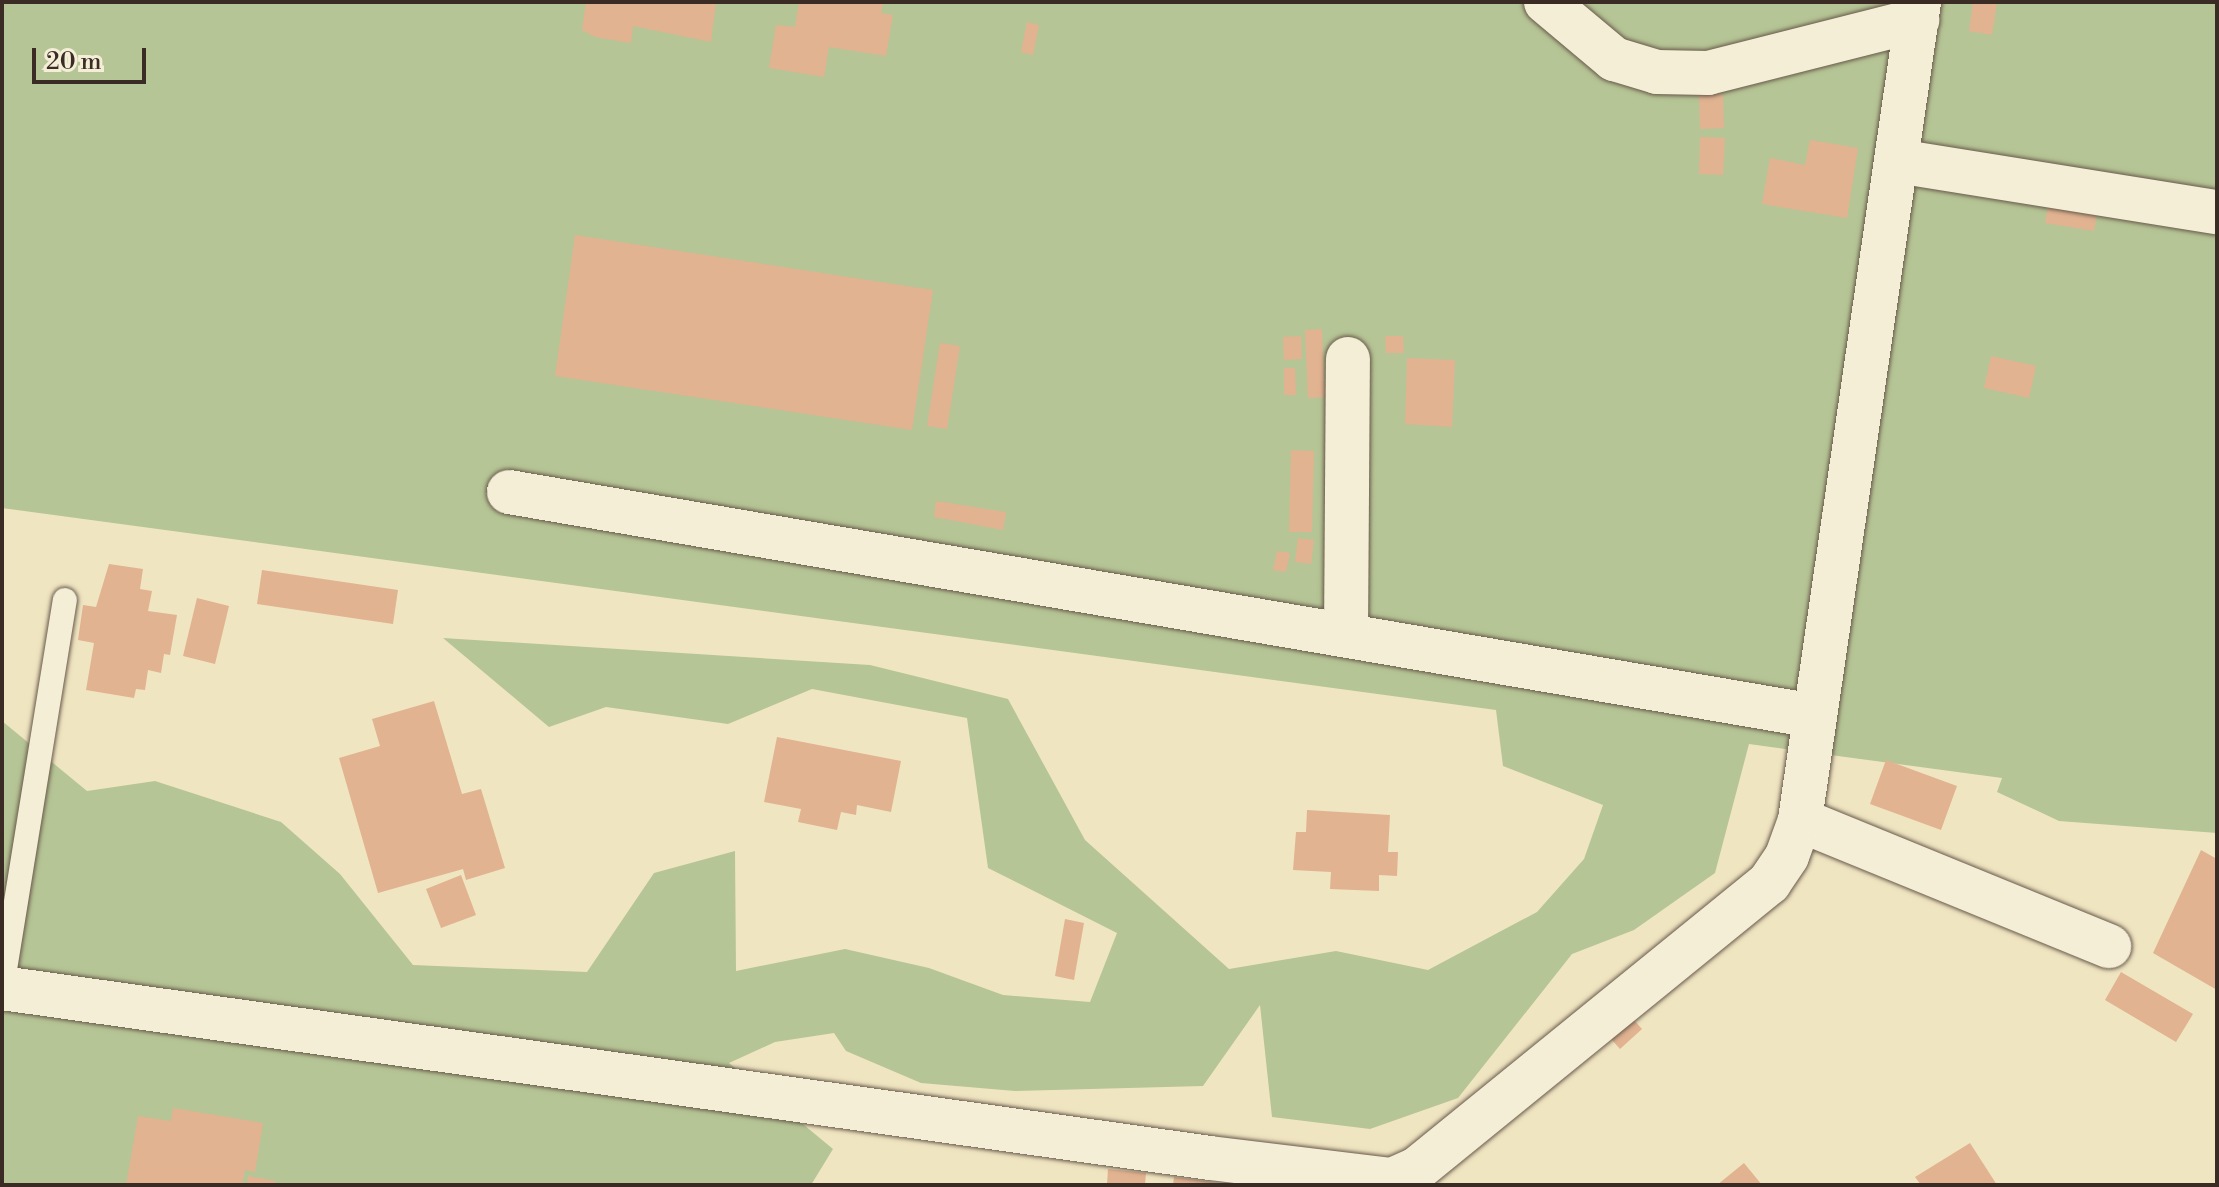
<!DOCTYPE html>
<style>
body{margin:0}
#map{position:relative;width:2219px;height:1187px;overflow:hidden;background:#f0e5c1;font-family:"Libre Bodoni",serif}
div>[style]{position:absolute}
.green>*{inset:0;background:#b6c595}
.building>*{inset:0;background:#e1b391}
.roads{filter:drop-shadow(0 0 2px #685a4c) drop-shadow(0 0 2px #685a4c)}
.lane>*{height:24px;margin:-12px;padding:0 12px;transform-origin:12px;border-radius:12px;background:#f5eed7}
.street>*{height:44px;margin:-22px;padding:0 22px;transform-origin:22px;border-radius:22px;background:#f5eed7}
span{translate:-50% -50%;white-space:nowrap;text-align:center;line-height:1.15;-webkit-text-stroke:6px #f5eed7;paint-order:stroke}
.frame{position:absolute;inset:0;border:4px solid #3a2b25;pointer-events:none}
.scale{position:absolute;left:32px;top:48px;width:114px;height:36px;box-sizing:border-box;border:4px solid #3a2b25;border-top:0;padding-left:10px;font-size:24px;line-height:28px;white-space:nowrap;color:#3a2b25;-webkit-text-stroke:6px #f5eed7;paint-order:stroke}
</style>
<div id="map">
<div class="green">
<i style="clip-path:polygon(2px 2px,2217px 2px,2217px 833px,2059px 821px,1997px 792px,2002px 778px,1749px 744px,1715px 873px,1634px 930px,1572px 954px,1458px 1098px,1370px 1129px,1272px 1117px,1260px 1005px,1203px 1086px,1015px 1091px,921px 1083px,846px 1051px,834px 1033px,775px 1042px,729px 1063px,833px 1149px,811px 1185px,2px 1185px,2px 721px,87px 791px,155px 781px,281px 822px,340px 874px,413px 965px,587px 972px,654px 873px,735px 851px,736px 971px,845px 949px,929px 968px,1003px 995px,1090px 1002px,1117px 933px,988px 868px,967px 718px,812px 689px,728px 724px,606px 707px,549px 727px,443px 638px,870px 665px,1008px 699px,1085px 840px,1229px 969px,1336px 951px,1428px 970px,1537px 912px,1584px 859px,1603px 805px,1503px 766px,1496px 710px,2px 508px)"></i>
</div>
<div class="building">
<i style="clip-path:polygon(586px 2px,716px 2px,711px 42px,633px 26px,631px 43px,595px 37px,582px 30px)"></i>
<i style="clip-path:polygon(799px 2px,883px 2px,881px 13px,893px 15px,886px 56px,829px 47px,824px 77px,769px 68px,776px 25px,795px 27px)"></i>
<i style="clip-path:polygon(1973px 2px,1997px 2px,1992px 35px,1969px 31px)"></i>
<i style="clip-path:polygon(1027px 22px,1039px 25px,1033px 55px,1021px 52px)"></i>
<i style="clip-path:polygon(1699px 94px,1723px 94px,1724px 128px,1700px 129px)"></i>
<i style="clip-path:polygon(1700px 137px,1725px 138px,1723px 175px,1699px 174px)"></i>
<i style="clip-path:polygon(1810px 140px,1858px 148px,1847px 218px,1762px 204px,1770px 158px,1805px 165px)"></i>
<i style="clip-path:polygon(2048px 206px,2097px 214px,2094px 231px,2045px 223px)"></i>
<i style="clip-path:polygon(575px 235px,933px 290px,912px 430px,555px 376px)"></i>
<i style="clip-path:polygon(1322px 329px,1325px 397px,1308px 398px,1305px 330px)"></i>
<i style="clip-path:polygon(1301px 336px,1302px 359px,1284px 360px,1283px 337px)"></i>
<i style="clip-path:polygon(1385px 336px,1403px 336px,1404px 353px,1386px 353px)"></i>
<i style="clip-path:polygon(940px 343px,960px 346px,947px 429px,927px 426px)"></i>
<i style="clip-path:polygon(1991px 356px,2036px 366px,2029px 398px,1984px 388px)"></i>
<i style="clip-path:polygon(1407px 358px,1455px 360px,1452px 427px,1405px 424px)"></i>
<i style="clip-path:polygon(1284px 368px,1295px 368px,1296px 395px,1284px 395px)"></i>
<i style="clip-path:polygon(1291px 450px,1314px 451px,1312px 532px,1289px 532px)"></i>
<i style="clip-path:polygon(936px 501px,1006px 512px,1003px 530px,934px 517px)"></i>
<i style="clip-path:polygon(1298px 538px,1314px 540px,1311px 564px,1295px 562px)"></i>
<i style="clip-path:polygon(1277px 551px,1290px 553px,1286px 572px,1273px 570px)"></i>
<i style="clip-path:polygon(109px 564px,143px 569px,140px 589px,152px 591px,148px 611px,177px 615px,170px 655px,164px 654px,161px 673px,148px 670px,145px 690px,136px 689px,134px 698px,86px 690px,94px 643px,78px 640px,83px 605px,96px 607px)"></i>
<i style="clip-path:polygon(262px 570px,398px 590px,393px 624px,257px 604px)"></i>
<i style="clip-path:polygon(197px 598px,229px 606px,215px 664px,183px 656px)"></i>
<i style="clip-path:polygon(434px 701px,462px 794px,481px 789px,505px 868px,466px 880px,463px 869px,378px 893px,339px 758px,380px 746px,372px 719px)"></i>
<i style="clip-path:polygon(777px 737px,901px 761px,891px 812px,857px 805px,856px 815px,841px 812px,837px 830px,798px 822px,801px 809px,764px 802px)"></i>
<i style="clip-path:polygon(1886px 760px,1957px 786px,1941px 830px,1870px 804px)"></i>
<i style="clip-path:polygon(1307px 810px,1390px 815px,1388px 852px,1398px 852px,1397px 876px,1379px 875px,1379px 891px,1330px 889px,1331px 872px,1293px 870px,1296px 832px,1306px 832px)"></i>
<i style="clip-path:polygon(2201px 850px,2217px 859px,2217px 990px,2153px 953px)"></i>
<i style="clip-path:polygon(461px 875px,476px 915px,441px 928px,426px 889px)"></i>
<i style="clip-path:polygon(1065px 919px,1084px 923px,1074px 980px,1055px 976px)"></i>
<i style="clip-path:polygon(2121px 972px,2193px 1014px,2176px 1042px,2105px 1000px)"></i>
<i style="clip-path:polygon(1626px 1011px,1642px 1029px,1620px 1049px,1604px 1031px)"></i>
<i style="clip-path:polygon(173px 1108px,263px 1123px,255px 1172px,245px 1170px,242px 1185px,126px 1185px,138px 1116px,171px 1121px)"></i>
<i style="clip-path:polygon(1970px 1143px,1997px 1185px,1921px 1185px,1915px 1177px)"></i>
<i style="clip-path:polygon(1744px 1163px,1762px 1185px,1717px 1185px)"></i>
<i style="clip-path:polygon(1108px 1169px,1146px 1173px,1145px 1185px,1107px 1185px)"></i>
<i style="clip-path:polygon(248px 1176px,275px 1181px,275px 1185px,247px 1185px)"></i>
<i style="clip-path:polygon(1174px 1177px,1218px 1183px,1218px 1185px,1173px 1185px)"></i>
</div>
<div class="roads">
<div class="lane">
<i style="left:2px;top:988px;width:393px;rotate:-80.8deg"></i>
</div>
<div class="street">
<i style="left:1546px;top:2px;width:89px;rotate:40deg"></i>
<i style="left:1614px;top:59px;width:45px;rotate:16.8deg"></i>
<i style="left:1657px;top:72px;width:51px;rotate:1.1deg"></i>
<i style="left:1708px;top:73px;width:216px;rotate:-14.2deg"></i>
<i style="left:1897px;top:161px;width:324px;rotate:9.1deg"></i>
<i style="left:509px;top:492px;width:1324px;rotate:9.74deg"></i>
<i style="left:1346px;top:635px;width:276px;rotate:-89.6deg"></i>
<i style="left:1800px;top:820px;width:334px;rotate:22.2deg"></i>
<i style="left:2px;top:988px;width:1220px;rotate:8.01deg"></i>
<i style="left:1210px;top:1158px;width:183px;rotate:6.9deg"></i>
<i style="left:1392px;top:1180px;width:27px;rotate:-24deg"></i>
<i style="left:1417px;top:1169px;width:454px;rotate:-39.1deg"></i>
<i style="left:1769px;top:883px;width:32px;rotate:-56deg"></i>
<i style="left:1787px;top:856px;width:38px;rotate:-70deg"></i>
<i style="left:1800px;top:820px;width:827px;rotate:-81.72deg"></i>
</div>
</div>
<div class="frame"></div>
<div class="scale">20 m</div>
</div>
